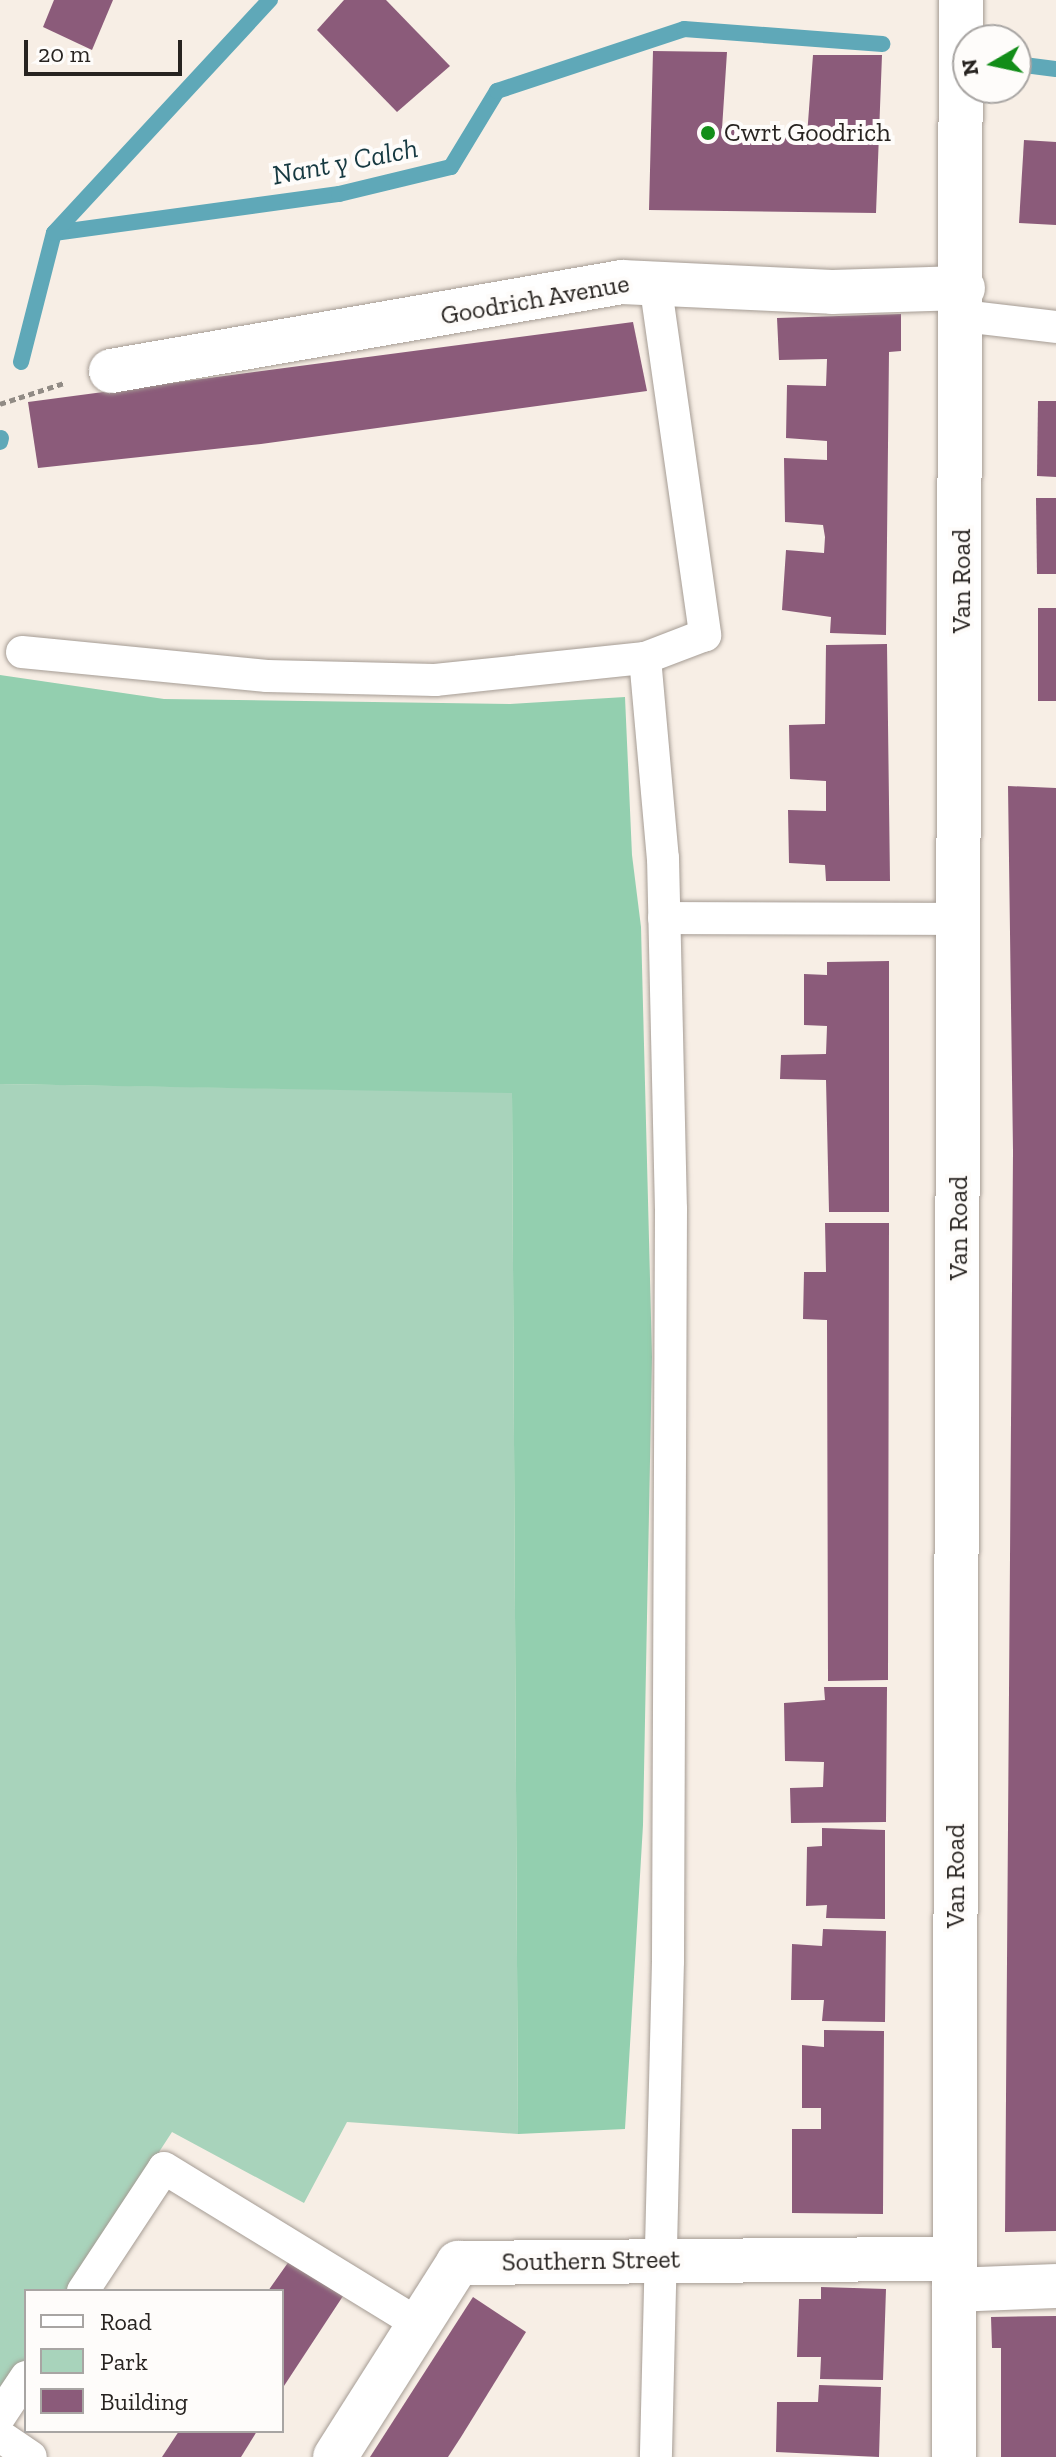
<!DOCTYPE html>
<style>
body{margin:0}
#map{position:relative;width:1056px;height:2457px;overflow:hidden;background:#f7eee5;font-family:"Zilla Slab",serif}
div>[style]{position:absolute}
.green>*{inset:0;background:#a8d3bb}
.forest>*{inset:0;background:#93cfaf}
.stream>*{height:16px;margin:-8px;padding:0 8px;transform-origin:8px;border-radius:8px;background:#5fa8b8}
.building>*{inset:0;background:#8b5b7a}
.path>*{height:5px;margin-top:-2.5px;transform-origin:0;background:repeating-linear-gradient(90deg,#918b85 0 6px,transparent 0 10px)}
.roads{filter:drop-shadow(0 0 2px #a59c94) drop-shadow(0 0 2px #a59c94)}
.lane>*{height:32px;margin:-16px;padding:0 16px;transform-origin:16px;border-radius:16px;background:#fff}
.street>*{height:44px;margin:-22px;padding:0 22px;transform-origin:22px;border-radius:22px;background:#fff}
.secondary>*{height:44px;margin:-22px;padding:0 22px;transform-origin:22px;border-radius:22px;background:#fff}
.dots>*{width:22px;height:22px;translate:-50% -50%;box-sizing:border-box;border:4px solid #fefcfa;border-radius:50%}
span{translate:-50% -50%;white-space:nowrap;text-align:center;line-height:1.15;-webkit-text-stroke:8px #fefcfa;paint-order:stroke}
.poi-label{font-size:26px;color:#272320}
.left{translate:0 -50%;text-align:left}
.street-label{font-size:26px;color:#272320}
.water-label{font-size:28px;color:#163941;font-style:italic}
.legend{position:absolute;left:24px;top:2289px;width:260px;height:144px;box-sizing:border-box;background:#fefcfa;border:2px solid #a8a5a3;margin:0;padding:10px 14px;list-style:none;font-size:24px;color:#272320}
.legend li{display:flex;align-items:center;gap:16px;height:40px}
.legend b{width:40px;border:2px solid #a8a5a3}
.north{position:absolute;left:952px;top:24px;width:80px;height:80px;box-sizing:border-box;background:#fefcfa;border:2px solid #a8a5a3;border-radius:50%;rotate:261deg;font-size:22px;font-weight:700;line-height:32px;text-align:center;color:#272320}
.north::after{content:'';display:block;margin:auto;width:28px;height:36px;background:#128d18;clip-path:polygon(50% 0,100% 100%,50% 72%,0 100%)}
.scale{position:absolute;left:24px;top:40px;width:158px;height:36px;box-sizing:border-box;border:4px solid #272320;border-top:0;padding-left:10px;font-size:24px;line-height:28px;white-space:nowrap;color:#272320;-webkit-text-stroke:6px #fefcfa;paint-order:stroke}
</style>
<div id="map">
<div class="green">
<i style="clip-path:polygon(0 1084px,512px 1092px,518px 2134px,347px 2122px,304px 2203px,172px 2132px,69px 2291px,26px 2291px,26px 2357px,0 2398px)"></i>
</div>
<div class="forest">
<i style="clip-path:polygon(0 675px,164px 699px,510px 704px,625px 697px,632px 855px,641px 927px,652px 1357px,643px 1825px,625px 2129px,518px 2134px,512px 1093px,0 1084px)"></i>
</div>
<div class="stream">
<i style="left:1016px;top:64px;width:40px;rotate:7.1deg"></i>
<i style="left:54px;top:233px;width:288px;rotate:-7.8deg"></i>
<i style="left:339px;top:194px;width:115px;rotate:-13.6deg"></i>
<i style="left:451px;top:167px;width:89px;rotate:-58.8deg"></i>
<i style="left:497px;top:91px;width:197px;rotate:-18.3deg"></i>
<i style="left:684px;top:29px;width:199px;rotate:4.3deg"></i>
<i style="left:21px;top:362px;width:133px;rotate:-75.7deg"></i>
<i style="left:54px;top:233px;width:318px;rotate:-47.2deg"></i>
<i style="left:0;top:442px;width:4px;rotate:-76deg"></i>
</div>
<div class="building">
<i style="clip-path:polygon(54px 0,113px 0,92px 50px,43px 27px)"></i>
<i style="clip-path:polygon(344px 0,386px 0,450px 66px,397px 112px,317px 30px)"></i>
<i style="clip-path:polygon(653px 51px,727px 52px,722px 129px,807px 136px,813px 55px,882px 55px,876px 213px,649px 210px)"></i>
<i style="clip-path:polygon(1024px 140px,1056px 142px,1056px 225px,1019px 223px)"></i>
<i style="clip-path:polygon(901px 314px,901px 351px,889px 352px,886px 635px,830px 633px,831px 617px,782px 610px,786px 550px,824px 553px,825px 537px,823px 525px,785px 522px,784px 458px,827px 460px,827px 441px,786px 438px,787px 385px,826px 386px,827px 359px,779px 360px,777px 318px)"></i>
<i style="clip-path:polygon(633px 322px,647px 391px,261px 444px,38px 468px,28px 402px)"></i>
<i style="clip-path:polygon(1038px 401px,1056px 401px,1056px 477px,1037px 476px)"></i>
<i style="clip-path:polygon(1036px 498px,1056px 498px,1056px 574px,1037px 574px)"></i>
<i style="clip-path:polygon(1038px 608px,1056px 608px,1056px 701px,1038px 701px)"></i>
<i style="clip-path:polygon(887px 644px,890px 881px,826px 881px,825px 865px,789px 863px,788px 810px,826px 811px,826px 781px,790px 779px,789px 725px,825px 724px,826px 645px)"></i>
<i style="clip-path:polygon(1008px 786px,1056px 788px,1056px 2231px,1005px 2232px,1013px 1152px)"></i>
<i style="clip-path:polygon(889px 961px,889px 1212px,829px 1212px,826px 1080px,780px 1079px,781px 1055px,826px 1054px,827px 1026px,804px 1025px,804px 974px,827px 975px,827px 962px)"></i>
<i style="clip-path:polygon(825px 1223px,889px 1223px,888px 1680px,828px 1681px,827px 1320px,803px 1319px,804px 1272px,826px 1272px)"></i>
<i style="clip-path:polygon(824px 1687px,887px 1687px,886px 1822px,791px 1823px,790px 1788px,823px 1787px,824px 1762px,785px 1761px,784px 1703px,825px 1700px)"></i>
<i style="clip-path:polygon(822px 1828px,885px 1830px,885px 1919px,826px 1918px,827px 1905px,806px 1906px,807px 1847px,822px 1846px)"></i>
<i style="clip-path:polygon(823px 1929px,886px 1931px,885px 2022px,822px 2021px,824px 2000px,791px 2000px,792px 1944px,822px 1946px)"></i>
<i style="clip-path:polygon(824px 2030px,884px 2031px,883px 2214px,792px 2213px,792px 2129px,821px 2129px,821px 2108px,802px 2108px,802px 2045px,824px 2047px)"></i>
<i style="clip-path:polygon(292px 2257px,345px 2293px,282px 2389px,282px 2291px,268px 2291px)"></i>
<i style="clip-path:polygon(821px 2287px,886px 2289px,883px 2380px,820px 2379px,821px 2357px,797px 2357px,799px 2299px,821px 2299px)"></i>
<i style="clip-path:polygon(473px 2297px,526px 2332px,461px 2437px,448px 2457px,370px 2457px)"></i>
<i style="clip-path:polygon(1056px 2316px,1056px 2457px,1001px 2457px,1001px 2348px,992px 2348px,991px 2317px)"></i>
<i style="clip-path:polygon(819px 2385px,881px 2387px,879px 2457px,776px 2452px,777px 2402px,818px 2402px)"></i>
<i style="clip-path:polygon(257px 2431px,241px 2457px,162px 2457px,179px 2431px)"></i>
</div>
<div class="path">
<i style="left:0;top:404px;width:67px;rotate:-18.2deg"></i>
</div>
<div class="roads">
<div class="lane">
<i style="left:655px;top:282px;width:357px;rotate:81.9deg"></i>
<i style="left:705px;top:635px;width:64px;rotate:159deg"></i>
<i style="left:645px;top:658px;width:201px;rotate:84.9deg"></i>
<i style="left:663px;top:858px;width:351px;rotate:88.7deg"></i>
<i style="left:671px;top:1209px;width:752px;rotate:90.23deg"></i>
<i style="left:668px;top:1961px;width:496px;rotate:91.4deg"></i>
<i style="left:963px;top:316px;width:94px;rotate:6.7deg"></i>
<i style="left:22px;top:652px;width:246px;rotate:5.6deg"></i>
<i style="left:267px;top:676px;width:168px;rotate:1.4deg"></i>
<i style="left:435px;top:680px;width:211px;rotate:-6deg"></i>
<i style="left:664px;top:918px;width:296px;rotate:0.2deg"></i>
<i style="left:83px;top:2291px;width:147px;rotate:-56.6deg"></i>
<i style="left:164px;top:2168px;width:299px;rotate:31.5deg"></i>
<i style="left:0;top:2416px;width:47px;rotate:-56.3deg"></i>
<i style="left:0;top:2436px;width:37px;rotate:34deg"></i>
</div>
<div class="street">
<i style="left:111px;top:371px;width:519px;rotate:-9.88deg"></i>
<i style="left:622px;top:282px;width:210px;rotate:2.7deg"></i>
<i style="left:832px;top:292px;width:131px;rotate:-1.7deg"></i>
<i style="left:954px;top:2290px;width:102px;rotate:-2.2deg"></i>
<i style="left:335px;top:2457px;width:230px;rotate:-57.6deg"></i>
<i style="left:458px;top:2263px;width:496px;rotate:-0.5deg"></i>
</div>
<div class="secondary">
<i style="left:954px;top:2457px;width:2457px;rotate:-89.84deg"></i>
</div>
</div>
<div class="dots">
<i style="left:708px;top:133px;background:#128d18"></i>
</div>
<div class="poi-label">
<span class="left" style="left:724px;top:133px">Cwrt Goodrich</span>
</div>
<div class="street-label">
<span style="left:535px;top:300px;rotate:-10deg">Goodrich Avenue</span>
<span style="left:962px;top:581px;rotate:-90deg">Van Road</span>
<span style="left:959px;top:1228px;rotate:-90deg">Van Road</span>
<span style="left:956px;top:1876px;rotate:-90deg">Van Road</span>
<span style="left:591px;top:2261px;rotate:-1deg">Southern Street</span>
</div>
<div class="water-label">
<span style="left:345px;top:162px;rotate:-11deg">Nant y Calch</span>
</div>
<ul class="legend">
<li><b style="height:10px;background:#fff"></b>Road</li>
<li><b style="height:22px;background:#a8d3bb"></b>Park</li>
<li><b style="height:22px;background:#8b5b7a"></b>Building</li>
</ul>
<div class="north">N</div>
<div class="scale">20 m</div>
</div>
